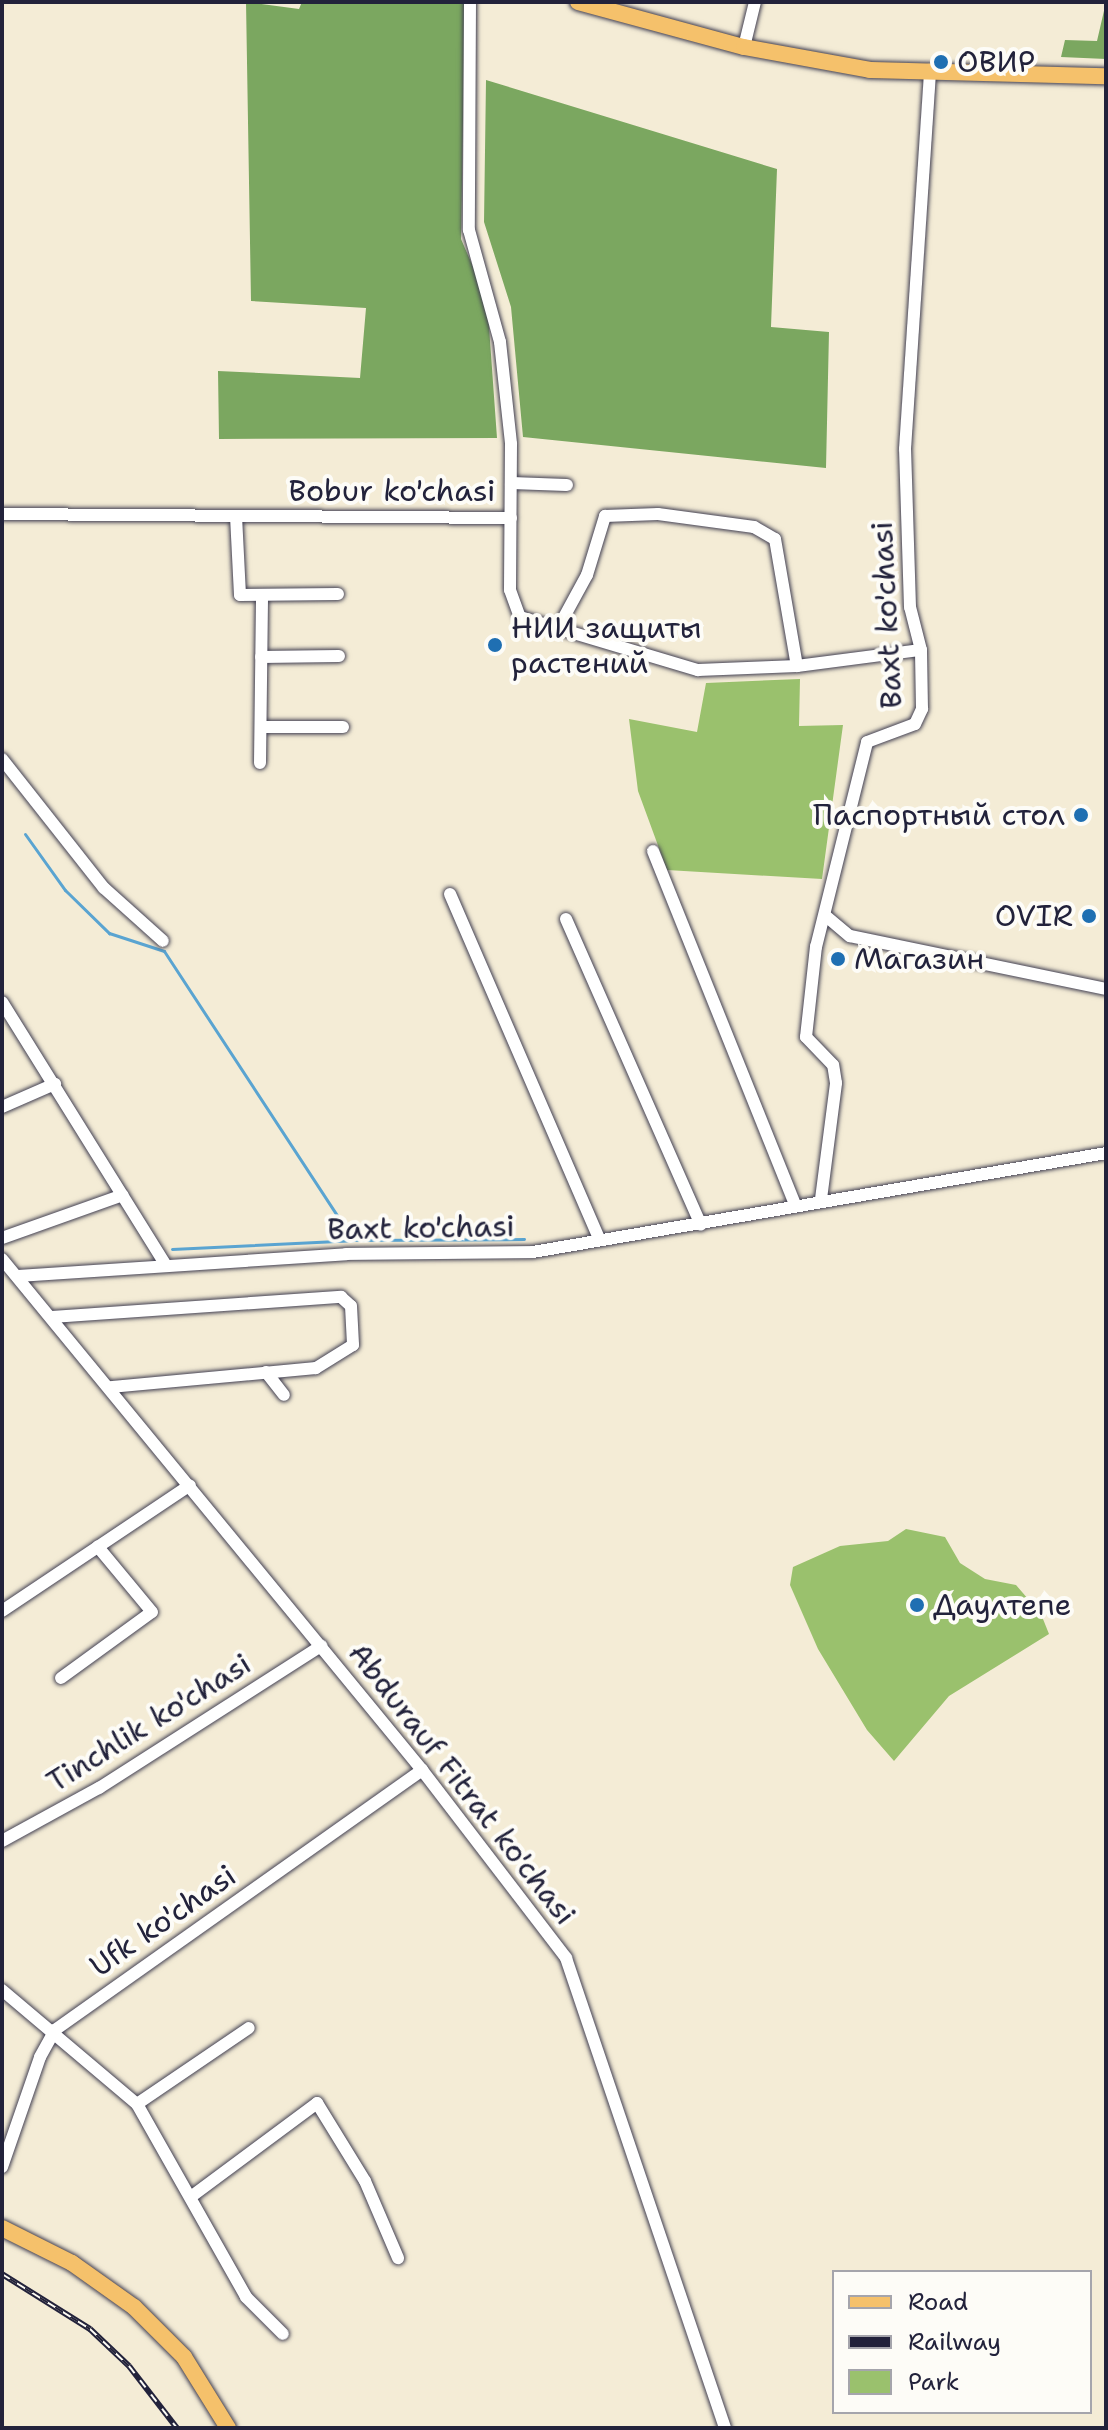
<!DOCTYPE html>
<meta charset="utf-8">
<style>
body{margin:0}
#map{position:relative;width:1108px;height:2430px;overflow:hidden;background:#f4ecd6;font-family:"Shantell Sans",sans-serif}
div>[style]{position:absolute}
.green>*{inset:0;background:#9ac16d}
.forest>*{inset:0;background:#7ba760}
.stream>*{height:3px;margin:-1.5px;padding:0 1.5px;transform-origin:1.5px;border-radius:1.5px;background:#5aa4d1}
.roads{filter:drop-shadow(0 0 2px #424052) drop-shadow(0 0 2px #424052)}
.minor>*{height:12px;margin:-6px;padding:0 6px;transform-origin:6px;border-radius:6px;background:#fff}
.major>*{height:16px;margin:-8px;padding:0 8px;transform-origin:8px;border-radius:8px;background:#f5c16b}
.rail>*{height:6px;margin-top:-3px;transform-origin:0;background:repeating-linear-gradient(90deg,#fdfcf7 0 9px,#22223b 0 18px);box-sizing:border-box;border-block:2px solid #22223b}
.dots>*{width:22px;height:22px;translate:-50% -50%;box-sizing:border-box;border:4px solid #fdfcf7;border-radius:50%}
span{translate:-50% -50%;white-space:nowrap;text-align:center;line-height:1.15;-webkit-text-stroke:8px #fdfcf7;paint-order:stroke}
.poi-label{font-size:30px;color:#22223b}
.left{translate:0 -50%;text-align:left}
.right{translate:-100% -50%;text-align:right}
.street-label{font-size:30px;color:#22223b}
.frame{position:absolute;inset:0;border:4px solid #22223b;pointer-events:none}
.legend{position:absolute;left:832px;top:2270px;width:260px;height:144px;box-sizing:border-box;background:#fdfcf7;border:2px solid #a5a5ac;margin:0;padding:10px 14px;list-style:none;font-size:24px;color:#22223b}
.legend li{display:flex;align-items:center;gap:16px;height:40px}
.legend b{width:40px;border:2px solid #a5a5ac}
</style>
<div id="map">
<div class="green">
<i style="clip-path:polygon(800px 679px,799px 726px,843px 725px,822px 879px,667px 870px,638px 791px,629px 719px,697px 732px,706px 683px)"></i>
<i style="clip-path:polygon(906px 1529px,945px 1537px,960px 1563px,985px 1579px,1016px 1585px,1041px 1614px,1049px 1634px,949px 1696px,894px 1761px,867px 1730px,818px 1649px,790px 1585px,793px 1567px,840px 1546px,888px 1541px)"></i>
</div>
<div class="forest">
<i style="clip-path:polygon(246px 2px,299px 9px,302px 2px,465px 2px,461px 239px,487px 299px,497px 438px,219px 439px,218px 371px,360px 378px,366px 308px,251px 301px)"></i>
<i style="clip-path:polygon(1106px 2px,1106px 59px,1061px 57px,1065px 40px,1097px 41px)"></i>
<i style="clip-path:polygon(486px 80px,777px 169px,771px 327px,829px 332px,826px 468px,523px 437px,511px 307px,484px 222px)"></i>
</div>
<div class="stream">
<i style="left:25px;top:834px;width:69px;rotate:54.5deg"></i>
<i style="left:65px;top:890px;width:62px;rotate:44.3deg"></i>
<i style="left:109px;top:933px;width:58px;rotate:18.1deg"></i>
<i style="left:164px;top:951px;width:345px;rotate:56.8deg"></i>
<i style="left:172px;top:1249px;width:181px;rotate:-2.8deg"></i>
<i style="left:353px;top:1240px;width:171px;rotate:-0.3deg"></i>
</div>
<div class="roads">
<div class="minor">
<i style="left:470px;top:2px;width:228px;rotate:90.3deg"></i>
<i style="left:469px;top:230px;width:116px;rotate:74.5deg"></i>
<i style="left:500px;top:342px;width:103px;rotate:83.8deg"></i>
<i style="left:511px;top:444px;width:146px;rotate:90.4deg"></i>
<i style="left:510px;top:590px;width:29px;rotate:70deg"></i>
<i style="left:520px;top:617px;width:186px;rotate:16.6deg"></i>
<i style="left:698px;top:670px;width:99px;rotate:-2.3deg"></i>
<i style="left:797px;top:666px;width:125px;rotate:-7.4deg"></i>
<i style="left:744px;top:47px;width:46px;rotate:-76.3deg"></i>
<i style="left:511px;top:483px;width:56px;rotate:2deg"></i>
<i style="left:2px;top:514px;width:509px;rotate:0.45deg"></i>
<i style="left:236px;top:516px;width:79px;rotate:87.1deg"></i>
<i style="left:240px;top:595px;width:98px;rotate:-0.6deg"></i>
<i style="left:557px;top:630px;width:63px;rotate:-61.4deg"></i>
<i style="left:587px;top:575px;width:62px;rotate:-73deg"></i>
<i style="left:605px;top:516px;width:53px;rotate:-2.2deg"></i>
<i style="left:658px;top:514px;width:97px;rotate:7.7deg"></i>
<i style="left:754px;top:527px;width:24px;rotate:30deg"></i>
<i style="left:775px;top:539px;width:129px;rotate:80.2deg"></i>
<i style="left:261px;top:657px;width:78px;rotate:-0.7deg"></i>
<i style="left:261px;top:727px;width:82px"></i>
<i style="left:2px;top:759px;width:164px;rotate:51.7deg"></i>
<i style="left:104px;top:888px;width:79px;rotate:41.9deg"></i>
<i style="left:260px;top:763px;width:168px;rotate:-89.3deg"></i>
<i style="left:653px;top:851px;width:380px;rotate:68.1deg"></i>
<i style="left:450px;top:894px;width:376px;rotate:66.6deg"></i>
<i style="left:827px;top:917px;width:30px;rotate:40deg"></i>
<i style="left:850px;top:936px;width:261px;rotate:11.7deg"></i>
<i style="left:566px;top:919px;width:334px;rotate:66.2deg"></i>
<i style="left:2px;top:1002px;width:310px;rotate:58.1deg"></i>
<i style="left:2px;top:1107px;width:58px;rotate:-23.5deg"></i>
<i style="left:821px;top:1199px;width:117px;rotate:-82.6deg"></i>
<i style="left:836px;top:1083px;width:18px;rotate:-99deg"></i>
<i style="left:833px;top:1065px;width:39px;rotate:-134deg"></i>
<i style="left:806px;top:1037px;width:91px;rotate:-83.7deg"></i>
<i style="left:816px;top:947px;width:211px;rotate:-76deg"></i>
<i style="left:867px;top:742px;width:51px;rotate:-20.6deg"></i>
<i style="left:915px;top:724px;width:17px;rotate:-65deg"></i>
<i style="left:922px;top:709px;width:59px;rotate:-91deg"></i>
<i style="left:921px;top:650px;width:44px;rotate:-104.3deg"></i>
<i style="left:910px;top:607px;width:158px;rotate:-91.8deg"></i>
<i style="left:905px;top:449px;width:380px;rotate:-86.2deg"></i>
<i style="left:2px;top:1238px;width:128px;rotate:-19.6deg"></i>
<i style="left:2px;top:1259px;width:661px;rotate:50.58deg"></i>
<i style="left:422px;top:1770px;width:237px;rotate:52.5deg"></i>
<i style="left:566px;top:1958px;width:496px;rotate:71.3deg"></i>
<i style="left:18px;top:1276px;width:329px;rotate:-3.8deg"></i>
<i style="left:346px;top:1254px;width:187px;rotate:-0.6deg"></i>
<i style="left:533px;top:1252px;width:581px;rotate:-9.8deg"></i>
<i style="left:52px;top:1317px;width:290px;rotate:-4deg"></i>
<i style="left:341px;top:1297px;width:13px;rotate:42deg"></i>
<i style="left:351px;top:1306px;width:39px;rotate:87deg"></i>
<i style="left:353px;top:1345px;width:44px;rotate:148.1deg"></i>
<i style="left:316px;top:1368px;width:207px;rotate:174.7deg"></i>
<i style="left:266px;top:1372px;width:29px;rotate:52deg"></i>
<i style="left:2px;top:1611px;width:226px;rotate:-33.8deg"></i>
<i style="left:61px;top:1678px;width:112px;rotate:-36deg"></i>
<i style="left:152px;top:1612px;width:85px;rotate:-129.7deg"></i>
<i style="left:2px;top:1841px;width:111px;rotate:-28.7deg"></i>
<i style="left:99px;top:1788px;width:264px;rotate:-32.6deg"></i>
<i style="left:2px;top:1990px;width:177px;rotate:40.2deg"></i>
<i style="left:137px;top:2104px;width:222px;rotate:60.5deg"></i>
<i style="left:246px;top:2297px;width:52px;rotate:45deg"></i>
<i style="left:137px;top:2104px;width:135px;rotate:-34.2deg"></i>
<i style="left:2px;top:2167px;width:116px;rotate:-70.9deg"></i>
<i style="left:40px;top:2057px;width:31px;rotate:-61deg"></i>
<i style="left:55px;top:2030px;width:450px;rotate:-35.3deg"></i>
<i style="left:192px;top:2196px;width:156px;rotate:-36.6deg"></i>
<i style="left:317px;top:2103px;width:92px;rotate:58.4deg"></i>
<i style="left:365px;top:2181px;width:84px;rotate:66.8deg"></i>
</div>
<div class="major">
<i style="left:578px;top:2px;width:172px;rotate:15.2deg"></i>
<i style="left:744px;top:47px;width:128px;rotate:10.3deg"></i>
<i style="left:870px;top:70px;width:236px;rotate:1.5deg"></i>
<i style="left:2px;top:2228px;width:78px;rotate:26.6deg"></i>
<i style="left:72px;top:2263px;width:76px;rotate:35.4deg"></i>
<i style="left:134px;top:2307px;width:71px;rotate:45deg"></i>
<i style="left:184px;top:2357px;width:84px;rotate:58.2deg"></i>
</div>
</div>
<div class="rail">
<i style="left:2px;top:2274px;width:104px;rotate:32deg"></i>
<i style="left:90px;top:2329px;width:54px;rotate:43.5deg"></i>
<i style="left:129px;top:2366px;width:78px;rotate:52.3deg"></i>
</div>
<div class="dots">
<i style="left:941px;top:62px;background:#1f6fb2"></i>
<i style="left:495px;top:645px;background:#1f6fb2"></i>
<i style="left:1081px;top:815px;background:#1f6fb2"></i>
<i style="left:1089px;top:916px;background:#1f6fb2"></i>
<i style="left:838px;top:959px;background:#1f6fb2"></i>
<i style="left:917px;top:1605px;background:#1f6fb2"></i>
</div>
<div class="poi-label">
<span class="left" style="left:957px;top:62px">ОВИР</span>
<span class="left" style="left:511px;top:645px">НИИ защиты<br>растений</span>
<span class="right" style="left:1065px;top:815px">Паспортный стол</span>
<span class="right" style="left:1073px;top:916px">OVIR</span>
<span class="left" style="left:854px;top:959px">Магазин</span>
<span class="left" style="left:933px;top:1605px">Даултепе</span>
</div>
<div class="street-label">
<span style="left:392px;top:491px">Bobur ko'chasi</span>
<span style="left:887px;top:615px;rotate:-93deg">Baxt ko'chasi</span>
<span style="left:421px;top:1228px;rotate:-1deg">Baxt ko'chasi</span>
<span style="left:149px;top:1723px;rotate:-32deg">Tinchlik ko'chasi</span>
<span style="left:462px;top:1784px;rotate:52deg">Abdurauf Fitrat ko'chasi</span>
<span style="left:163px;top:1921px;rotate:-35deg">Ufk ko'chasi</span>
</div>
<div class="frame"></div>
<ul class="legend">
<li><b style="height:10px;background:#f5c16b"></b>Road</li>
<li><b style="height:10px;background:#22223b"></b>Railway</li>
<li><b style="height:22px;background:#9ac16d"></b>Park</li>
</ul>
</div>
